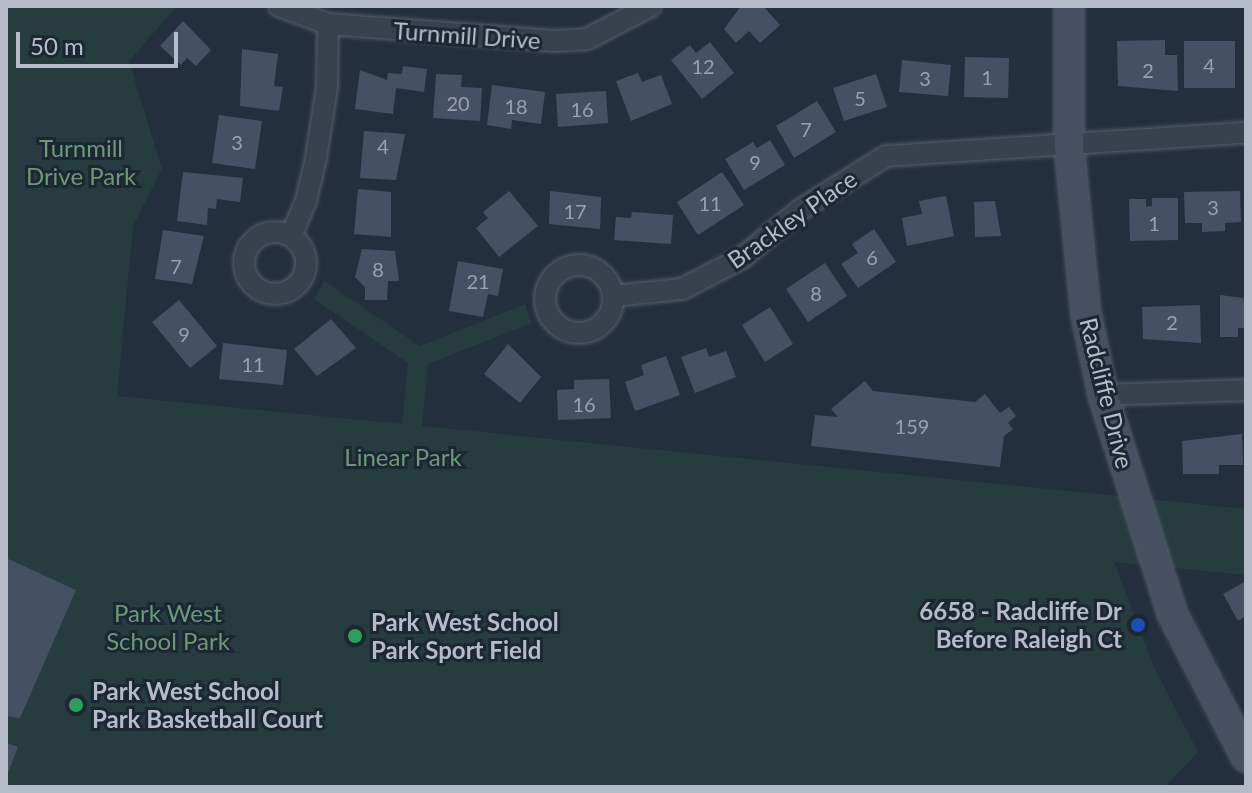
<!DOCTYPE html>
<style>
body{margin:0}
#map{position:relative;width:1252px;height:793px;overflow:hidden;background:#242f3e;font-family:Lato,sans-serif}
div>[style]{position:absolute}
.green>*{inset:0;background:#263c3f}
.building>*{inset:0;background:#455162}
.roads{filter:drop-shadow(0 0 2px #565f6c) drop-shadow(0 0 2px #565f6c)}
.street>*{height:20px;margin:-10px;padding:0 10px;transform-origin:10px;border-radius:10px;background:#38414e}
.street>.ring{margin:-10px;padding:0;box-sizing:content-box;background:none;border:20px solid #38414e;border-radius:50%}
.secondary>*{height:28px;margin:-14px;padding:0 14px;transform-origin:14px;border-radius:14px;background:#465061}
.dots>*{width:22px;height:22px;translate:-50% -50%;box-sizing:border-box;border:4px solid #1d2633;border-radius:50%}
span{translate:-50% -50%;white-space:nowrap;text-align:center;line-height:1.15;-webkit-text-stroke:6px #1d2633;paint-order:stroke}
.number-label{font-size:20px;color:#98a1af}
.number-label span{-webkit-text-stroke-width:0}
.street-label{font-size:24px;color:#b4bcc9}
.park-label{font-size:24px;color:#6b9a76}
.poi-label{font-size:24px;color:#b4bcc9;font-weight:700}
.right{translate:-100% -50%;text-align:right}
.left{translate:0 -50%;text-align:left}
.frame{position:absolute;inset:0;border:8px solid #b4bcc9;pointer-events:none}
.scale{position:absolute;left:16px;top:32px;width:162px;height:36px;box-sizing:border-box;border:4px solid #b4bcc9;border-top:0;padding-left:10px;font-size:24px;line-height:28px;white-space:nowrap;color:#b4bcc9;-webkit-text-stroke:6px #1d2633;paint-order:stroke}
</style>
<div id="map">
<div class="green">
<i style="clip-path:polygon(6px 6px,177px 6px,129px 61px,162px 169px,133px 226px,117px 396px,402px 424px,408px 363px,314px 299px,324px 281px,420px 346px,525px 304px,532px 323px,428px 364px,422px 426px,1246px 509px,1246px 575px,1114px 562px,1154px 667px,1198px 752px,1165px 787px,6px 787px)"></i>
</div>
<div class="building">
<i style="clip-path:polygon(741px 6px,763px 6px,780px 25px,760px 43px,749px 31px,736px 43px,724px 29px)"></i>
<i style="clip-path:polygon(183px 21px,211px 50px,196px 66px,187px 58px,181px 65px,160px 46px)"></i>
<i style="clip-path:polygon(1165px 40px,1165px 55px,1177px 55px,1178px 91px,1118px 86px,1117px 41px)"></i>
<i style="clip-path:polygon(1184px 41px,1235px 41px,1235px 88px,1184px 88px)"></i>
<i style="clip-path:polygon(710px 42px,734px 73px,702px 99px,671px 60px,690px 45px,696px 53px)"></i>
<i style="clip-path:polygon(242px 49px,278px 54px,274px 86px,283px 87px,279px 111px,240px 106px)"></i>
<i style="clip-path:polygon(965px 57px,1009px 58px,1008px 98px,964px 97px)"></i>
<i style="clip-path:polygon(902px 60px,951px 65px,948px 96px,899px 92px)"></i>
<i style="clip-path:polygon(403px 66px,427px 69px,424px 92px,396px 88px,393px 114px,355px 109px,360px 70px,387px 80px,388px 73px,402px 74px)"></i>
<i style="clip-path:polygon(638px 73px,642px 82px,661px 75px,672px 104px,631px 121px,616px 81px)"></i>
<i style="clip-path:polygon(436px 74px,462px 75px,461px 87px,482px 88px,480px 121px,433px 118px)"></i>
<i style="clip-path:polygon(876px 74px,887px 107px,844px 121px,833px 88px)"></i>
<i style="clip-path:polygon(492px 85px,545px 92px,541px 124px,512px 120px,511px 129px,487px 125px)"></i>
<i style="clip-path:polygon(606px 91px,608px 123px,558px 127px,556px 94px)"></i>
<i style="clip-path:polygon(817px 101px,836px 132px,794px 158px,776px 126px)"></i>
<i style="clip-path:polygon(219px 115px,262px 121px,255px 169px,212px 163px)"></i>
<i style="clip-path:polygon(364px 131px,405px 134px,396px 180px,360px 178px)"></i>
<i style="clip-path:polygon(770px 140px,785px 165px,744px 190px,725px 159px,753px 142px,757px 148px)"></i>
<i style="clip-path:polygon(183px 172px,243px 178px,240px 202px,217px 199px,216px 209px,208px 208px,207px 225px,177px 221px)"></i>
<i style="clip-path:polygon(722px 172px,744px 205px,698px 235px,677px 202px)"></i>
<i style="clip-path:polygon(358px 189px,391px 192px,391px 237px,354px 234px)"></i>
<i style="clip-path:polygon(509px 191px,538px 226px,499px 257px,476px 228px,488px 218px,483px 212px)"></i>
<i style="clip-path:polygon(550px 191px,601px 197px,600px 229px,549px 224px)"></i>
<i style="clip-path:polygon(1240px 191px,1241px 222px,1225px 223px,1225px 231px,1202px 232px,1202px 223px,1185px 223px,1184px 192px)"></i>
<i style="clip-path:polygon(946px 196px,954px 236px,907px 246px,902px 218px,922px 214px,919px 201px)"></i>
<i style="clip-path:polygon(1152px 198px,1178px 198px,1178px 240px,1130px 241px,1129px 199px,1146px 199px,1146px 207px,1152px 206px)"></i>
<i style="clip-path:polygon(995px 201px,1001px 236px,975px 237px,974px 202px)"></i>
<i style="clip-path:polygon(632px 212px,673px 215px,671px 244px,614px 240px,616px 217px,631px 218px)"></i>
<i style="clip-path:polygon(874px 229px,896px 262px,858px 288px,841px 264px,858px 253px,852px 244px)"></i>
<i style="clip-path:polygon(163px 230px,204px 236px,192px 284px,155px 279px)"></i>
<i style="clip-path:polygon(362px 249px,395px 251px,399px 281px,388px 281px,387px 300px,365px 300px,365px 287px,355px 277px)"></i>
<i style="clip-path:polygon(458px 261px,503px 269px,498px 296px,488px 294px,483px 317px,449px 311px)"></i>
<i style="clip-path:polygon(825px 263px,847px 296px,808px 322px,786px 289px)"></i>
<i style="clip-path:polygon(1243px 292px,1246px 328px,1238px 328px,1238px 337px,1220px 337px,1220px 295px,1243px 298px)"></i>
<i style="clip-path:polygon(179px 300px,217px 346px,190px 368px,152px 322px)"></i>
<i style="clip-path:polygon(1200px 305px,1201px 343px,1143px 339px,1142px 307px)"></i>
<i style="clip-path:polygon(770px 307px,793px 344px,765px 362px,742px 325px)"></i>
<i style="clip-path:polygon(331px 319px,356px 348px,317px 376px,294px 349px)"></i>
<i style="clip-path:polygon(223px 343px,287px 350px,283px 385px,219px 379px)"></i>
<i style="clip-path:polygon(508px 344px,541px 377px,520px 403px,484px 374px)"></i>
<i style="clip-path:polygon(706px 348px,709px 357px,726px 351px,736px 377px,695px 393px,681px 357px)"></i>
<i style="clip-path:polygon(666px 356px,680px 395px,635px 411px,625px 382px,644px 375px,641px 365px)"></i>
<i style="clip-path:polygon(609px 379px,611px 418px,558px 420px,557px 390px,574px 389px,574px 380px)"></i>
<i style="clip-path:polygon(865px 381px,873px 391px,975px 402px,985px 394px,1000px 413px,1009px 407px,1016px 416px,1008px 423px,1013px 429px,1004px 436px,1000px 467px,811px 446px,815px 415px,838px 417px,831px 409px)"></i>
<i style="clip-path:polygon(1242px 434px,1243px 465px,1219px 465px,1219px 474px,1183px 474px,1182px 441px)"></i>
<i style="clip-path:polygon(6px 558px,76px 590px,20px 718px,6px 716px)"></i>
<i style="clip-path:polygon(1246px 581px,1246px 616px,1238px 621px,1223px 594px)"></i>
<i style="clip-path:polygon(6px 743px,18px 747px,6px 778px)"></i>
</div>
<div class="roads">
<div class="street">
<i style="left:279px;top:6px;width:52px;rotate:20.2deg"></i>
<i style="left:328px;top:24px;width:227px;rotate:4.3deg"></i>
<i style="left:554px;top:41px;width:33px;rotate:-3deg"></i>
<i style="left:587px;top:39px;width:72px;rotate:-27.3deg"></i>
<i class="ring" style="left:244px;top:232px;width:42px;height:42px"></i>
<i style="left:291px;top:236px;width:38px;rotate:-67deg"></i>
<i style="left:306px;top:201px;width:44px;rotate:-76.9deg"></i>
<i style="left:316px;top:158px;width:72px;rotate:-81.2deg"></i>
<i style="left:327px;top:87px;width:63px;rotate:-89.1deg"></i>
<i class="ring" style="left:545px;top:265px;width:48px;height:48px"></i>
<i style="left:613px;top:296px;width:69px;rotate:-5.8deg"></i>
<i style="left:682px;top:289px;width:68px;rotate:-27.3deg"></i>
<i style="left:742px;top:258px;width:75px;rotate:-39.6deg"></i>
<i style="left:800px;top:210px;width:102px;rotate:-32.1deg"></i>
<i style="left:886px;top:156px;width:361px;rotate:-3.7deg"></i>
<i style="left:1103px;top:395px;width:143px;rotate:-2deg"></i>
</div>
<div class="secondary">
<i style="left:1069px;top:6px;width:139px;rotate:90deg"></i>
<i style="left:1069px;top:145px;width:170px;rotate:84.3deg"></i>
<i style="left:1086px;top:314px;width:83px;rotate:78.1deg"></i>
<i style="left:1103px;top:395px;width:229px;rotate:72.4deg"></i>
<i style="left:1172px;top:613px;width:162px;rotate:62.8deg"></i>
</div>
</div>
<div class="dots">
<i style="left:1138px;top:625px;background:#1a4fb4"></i>
<i style="left:355px;top:636px;background:#2e9e5b"></i>
<i style="left:76px;top:705px;background:#2e9e5b"></i>
</div>
<div class="number-label">
<span style="left:1209px;top:65px">4</span>
<span style="left:703px;top:66px">12</span>
<span style="left:1148px;top:70px">2</span>
<span style="left:987px;top:77px">1</span>
<span style="left:925px;top:78px">3</span>
<span style="left:860px;top:98px">5</span>
<span style="left:458px;top:103px">20</span>
<span style="left:516px;top:106px">18</span>
<span style="left:582px;top:109px">16</span>
<span style="left:806px;top:129px">7</span>
<span style="left:237px;top:142px">3</span>
<span style="left:383px;top:146px">4</span>
<span style="left:755px;top:162px">9</span>
<span style="left:710px;top:203px">11</span>
<span style="left:1213px;top:207px">3</span>
<span style="left:575px;top:211px">17</span>
<span style="left:1154px;top:223px">1</span>
<span style="left:872px;top:257px">6</span>
<span style="left:176px;top:266px">7</span>
<span style="left:378px;top:269px">8</span>
<span style="left:478px;top:281px">21</span>
<span style="left:816px;top:293px">8</span>
<span style="left:1172px;top:322px">2</span>
<span style="left:184px;top:334px">9</span>
<span style="left:253px;top:364px">11</span>
<span style="left:584px;top:404px">16</span>
<span style="left:912px;top:426px">159</span>
</div>
<div class="street-label">
<span style="left:467px;top:35px;rotate:4deg">Turnmill Drive</span>
<span style="left:792px;top:219px;rotate:-35deg">Brackley Place</span>
<span style="left:1107px;top:393px;rotate:76deg">Radcliffe Drive</span>
</div>
<div class="park-label">
<span style="left:81px;top:162px">Turnmill<br>Drive Park</span>
<span style="left:403px;top:457px">Linear Park</span>
<span style="left:168px;top:627px">Park West<br>School Park</span>
</div>
<div class="poi-label">
<span class="right" style="left:1122px;top:625px">6658 - Radcliffe Dr<br>Before Raleigh Ct</span>
<span class="left" style="left:371px;top:636px">Park West School<br>Park Sport Field</span>
<span class="left" style="left:92px;top:705px">Park West School<br>Park Basketball Court</span>
</div>
<div class="frame"></div>
<div class="scale">50 m</div>
</div>
